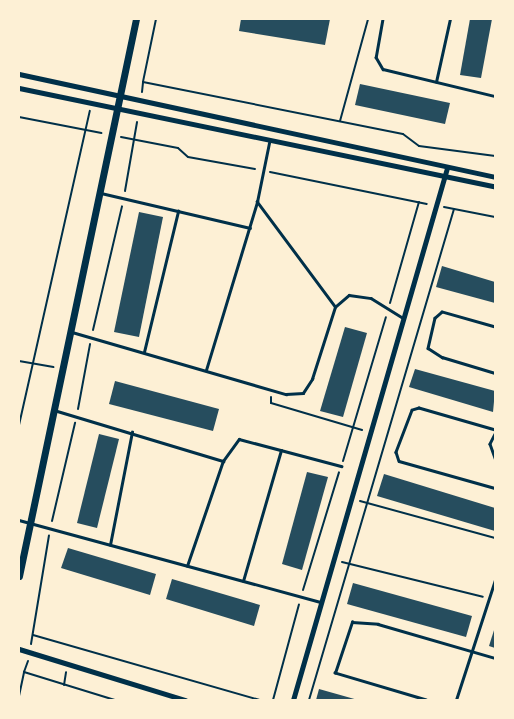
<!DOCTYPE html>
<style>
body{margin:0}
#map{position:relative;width:514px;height:719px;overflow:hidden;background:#fdf0d5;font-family:Lato,sans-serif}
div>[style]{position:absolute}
.building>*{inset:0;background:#264d5e}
.path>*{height:2px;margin:-1px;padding:0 1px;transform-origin:1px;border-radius:1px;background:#003049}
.service>*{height:2.5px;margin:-1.25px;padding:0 1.25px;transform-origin:1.25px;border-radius:1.25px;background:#003049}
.minor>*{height:5px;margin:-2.5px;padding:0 2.5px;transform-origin:2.5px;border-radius:2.5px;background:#003049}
.tertiary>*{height:7px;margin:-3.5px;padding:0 3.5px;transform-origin:3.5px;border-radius:3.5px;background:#003049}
span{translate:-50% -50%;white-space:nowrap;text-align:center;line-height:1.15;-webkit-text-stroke:5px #fdf0d5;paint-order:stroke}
.frame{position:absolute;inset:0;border:20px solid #fdf0d5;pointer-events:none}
</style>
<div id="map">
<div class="building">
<i style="clip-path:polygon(241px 19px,330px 19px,325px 45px,239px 31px)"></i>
<i style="clip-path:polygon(470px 19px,492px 19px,481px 78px,460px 75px)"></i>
<i style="clip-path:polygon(360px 84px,450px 103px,445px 124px,355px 105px)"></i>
<i style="clip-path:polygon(139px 212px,163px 217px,139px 337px,114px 332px)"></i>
<i style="clip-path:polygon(442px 266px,495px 282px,495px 303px,436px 287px)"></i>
<i style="clip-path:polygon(345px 327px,367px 333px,343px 417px,320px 411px)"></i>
<i style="clip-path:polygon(415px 369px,495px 391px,493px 412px,409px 387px)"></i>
<i style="clip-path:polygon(115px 381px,219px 409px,213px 431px,109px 404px)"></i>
<i style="clip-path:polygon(99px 434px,119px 439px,97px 528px,77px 523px)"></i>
<i style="clip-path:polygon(307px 472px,328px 477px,302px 570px,282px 564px)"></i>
<i style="clip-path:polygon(384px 474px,495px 508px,495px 531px,377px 496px)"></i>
<i style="clip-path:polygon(68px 548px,156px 574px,150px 595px,61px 568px)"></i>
<i style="clip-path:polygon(172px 579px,260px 605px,254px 626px,166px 599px)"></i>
<i style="clip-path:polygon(353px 583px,472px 616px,466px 637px,347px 604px)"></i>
<i style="clip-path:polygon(495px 627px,495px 648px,489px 646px)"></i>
<i style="clip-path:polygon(319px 689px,358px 700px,316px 700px)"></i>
</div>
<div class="path">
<i style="left:156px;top:19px;width:64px;rotate:101.7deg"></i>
<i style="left:143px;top:82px;width:265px;rotate:11.3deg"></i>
<i style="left:403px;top:134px;width:20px;rotate:37deg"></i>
<i style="left:419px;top:146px;width:77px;rotate:7.5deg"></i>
<i style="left:142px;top:92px;width:10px;rotate:-84deg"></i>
<i style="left:19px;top:117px;width:84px;rotate:11deg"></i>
<i style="left:340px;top:121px;width:106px;rotate:-74.6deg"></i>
<i style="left:121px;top:137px;width:58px;rotate:10.9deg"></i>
<i style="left:178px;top:148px;width:13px;rotate:42deg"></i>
<i style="left:188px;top:157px;width:68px;rotate:10.2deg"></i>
<i style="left:270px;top:172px;width:160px;rotate:11.5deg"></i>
<i style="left:125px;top:191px;width:70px;rotate:-80.1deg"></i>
<i style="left:444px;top:207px;width:52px;rotate:11.1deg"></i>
<i style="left:390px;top:303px;width:105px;rotate:-74deg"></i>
<i style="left:93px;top:330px;width:127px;rotate:-76.8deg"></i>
<i style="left:19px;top:361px;width:35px;rotate:10deg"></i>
<i style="left:271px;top:397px;width:6px;rotate:90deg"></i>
<i style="left:271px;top:403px;width:95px;rotate:16.5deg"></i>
<i style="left:78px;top:409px;width:66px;rotate:-79.5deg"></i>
<i style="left:19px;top:425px;width:322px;rotate:-77.3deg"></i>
<i style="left:343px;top:461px;width:150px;rotate:-73.4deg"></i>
<i style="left:360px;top:501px;width:140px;rotate:15.3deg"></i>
<i style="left:52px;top:521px;width:101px;rotate:-76.8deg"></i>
<i style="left:342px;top:562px;width:145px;rotate:13.9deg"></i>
<i style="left:303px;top:590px;width:123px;rotate:-73deg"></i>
<i style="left:33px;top:635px;width:235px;rotate:16deg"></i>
<i style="left:31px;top:644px;width:110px;rotate:-80.6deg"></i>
<i style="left:28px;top:661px;width:12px;rotate:110deg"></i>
<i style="left:24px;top:672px;width:95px;rotate:17.1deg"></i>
<i style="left:64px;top:685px;width:13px;rotate:-81deg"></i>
<i style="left:19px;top:696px;width:25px;rotate:-78deg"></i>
<i style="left:273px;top:700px;width:99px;rotate:-74.8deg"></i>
<i style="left:309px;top:700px;width:512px;rotate:-73.55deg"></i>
</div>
<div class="service">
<i style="left:383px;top:19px;width:39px;rotate:100deg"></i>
<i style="left:376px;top:57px;width:14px;rotate:60deg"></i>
<i style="left:383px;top:69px;width:115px;rotate:13.6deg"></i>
<i style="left:436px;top:82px;width:65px;rotate:-77.5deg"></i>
<i style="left:101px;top:193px;width:153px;rotate:13.2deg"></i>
<i style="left:335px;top:307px;width:18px;rotate:-41deg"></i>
<i style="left:349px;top:295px;width:22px;rotate:8deg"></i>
<i style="left:371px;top:298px;width:36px;rotate:32deg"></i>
<i style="left:495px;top:327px;width:55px;rotate:-164.2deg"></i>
<i style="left:442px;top:312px;width:9px;rotate:139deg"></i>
<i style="left:435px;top:318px;width:31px;rotate:103deg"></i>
<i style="left:428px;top:348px;width:17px;rotate:33deg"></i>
<i style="left:442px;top:357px;width:55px;rotate:16.8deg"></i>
<i style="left:72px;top:332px;width:223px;rotate:16.2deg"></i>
<i style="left:286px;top:394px;width:17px;rotate:-3deg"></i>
<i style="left:303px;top:393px;width:17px;rotate:-57deg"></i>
<i style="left:312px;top:379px;width:76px;rotate:-72.3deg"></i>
<i style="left:335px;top:307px;width:131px;rotate:-126.6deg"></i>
<i style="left:144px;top:352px;width:145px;rotate:-76.4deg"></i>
<i style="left:206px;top:370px;width:176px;rotate:-73.1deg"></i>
<i style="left:257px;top:202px;width:60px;rotate:-78.5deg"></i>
<i style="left:54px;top:410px;width:177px;rotate:16.8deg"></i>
<i style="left:495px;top:430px;width:79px;rotate:-163.9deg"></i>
<i style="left:419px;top:408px;width:7px;rotate:164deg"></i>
<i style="left:412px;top:410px;width:45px;rotate:110.9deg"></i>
<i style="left:396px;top:452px;width:9px;rotate:72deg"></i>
<i style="left:399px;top:461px;width:100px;rotate:15.7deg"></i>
<i style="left:495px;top:434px;width:11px;rotate:117deg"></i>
<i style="left:490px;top:444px;width:15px;rotate:70deg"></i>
<i style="left:19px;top:520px;width:313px;rotate:15.2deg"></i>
<i style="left:110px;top:545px;width:115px;rotate:-79deg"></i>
<i style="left:187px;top:566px;width:111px;rotate:-71.1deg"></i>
<i style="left:223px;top:461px;width:27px;rotate:-54deg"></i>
<i style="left:239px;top:439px;width:106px;rotate:14.8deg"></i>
<i style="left:243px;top:581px;width:136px;rotate:-73.8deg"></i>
<i style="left:426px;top:700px;width:95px;rotate:-163.5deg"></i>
<i style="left:335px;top:673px;width:54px;rotate:-71.6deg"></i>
<i style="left:352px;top:622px;width:26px;rotate:4deg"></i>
<i style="left:378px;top:624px;width:122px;rotate:16.2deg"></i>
<i style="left:456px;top:700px;width:126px;rotate:-72deg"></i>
</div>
<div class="minor">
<i style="left:19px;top:74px;width:487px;rotate:12.2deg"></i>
<i style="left:19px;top:88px;width:486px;rotate:11.7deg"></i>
<i style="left:19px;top:649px;width:174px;rotate:17.1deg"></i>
<i style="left:293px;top:700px;width:554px;rotate:-73.86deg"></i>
</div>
<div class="tertiary">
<i style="left:19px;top:576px;width:569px;rotate:-78.14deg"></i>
</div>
<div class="frame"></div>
</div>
